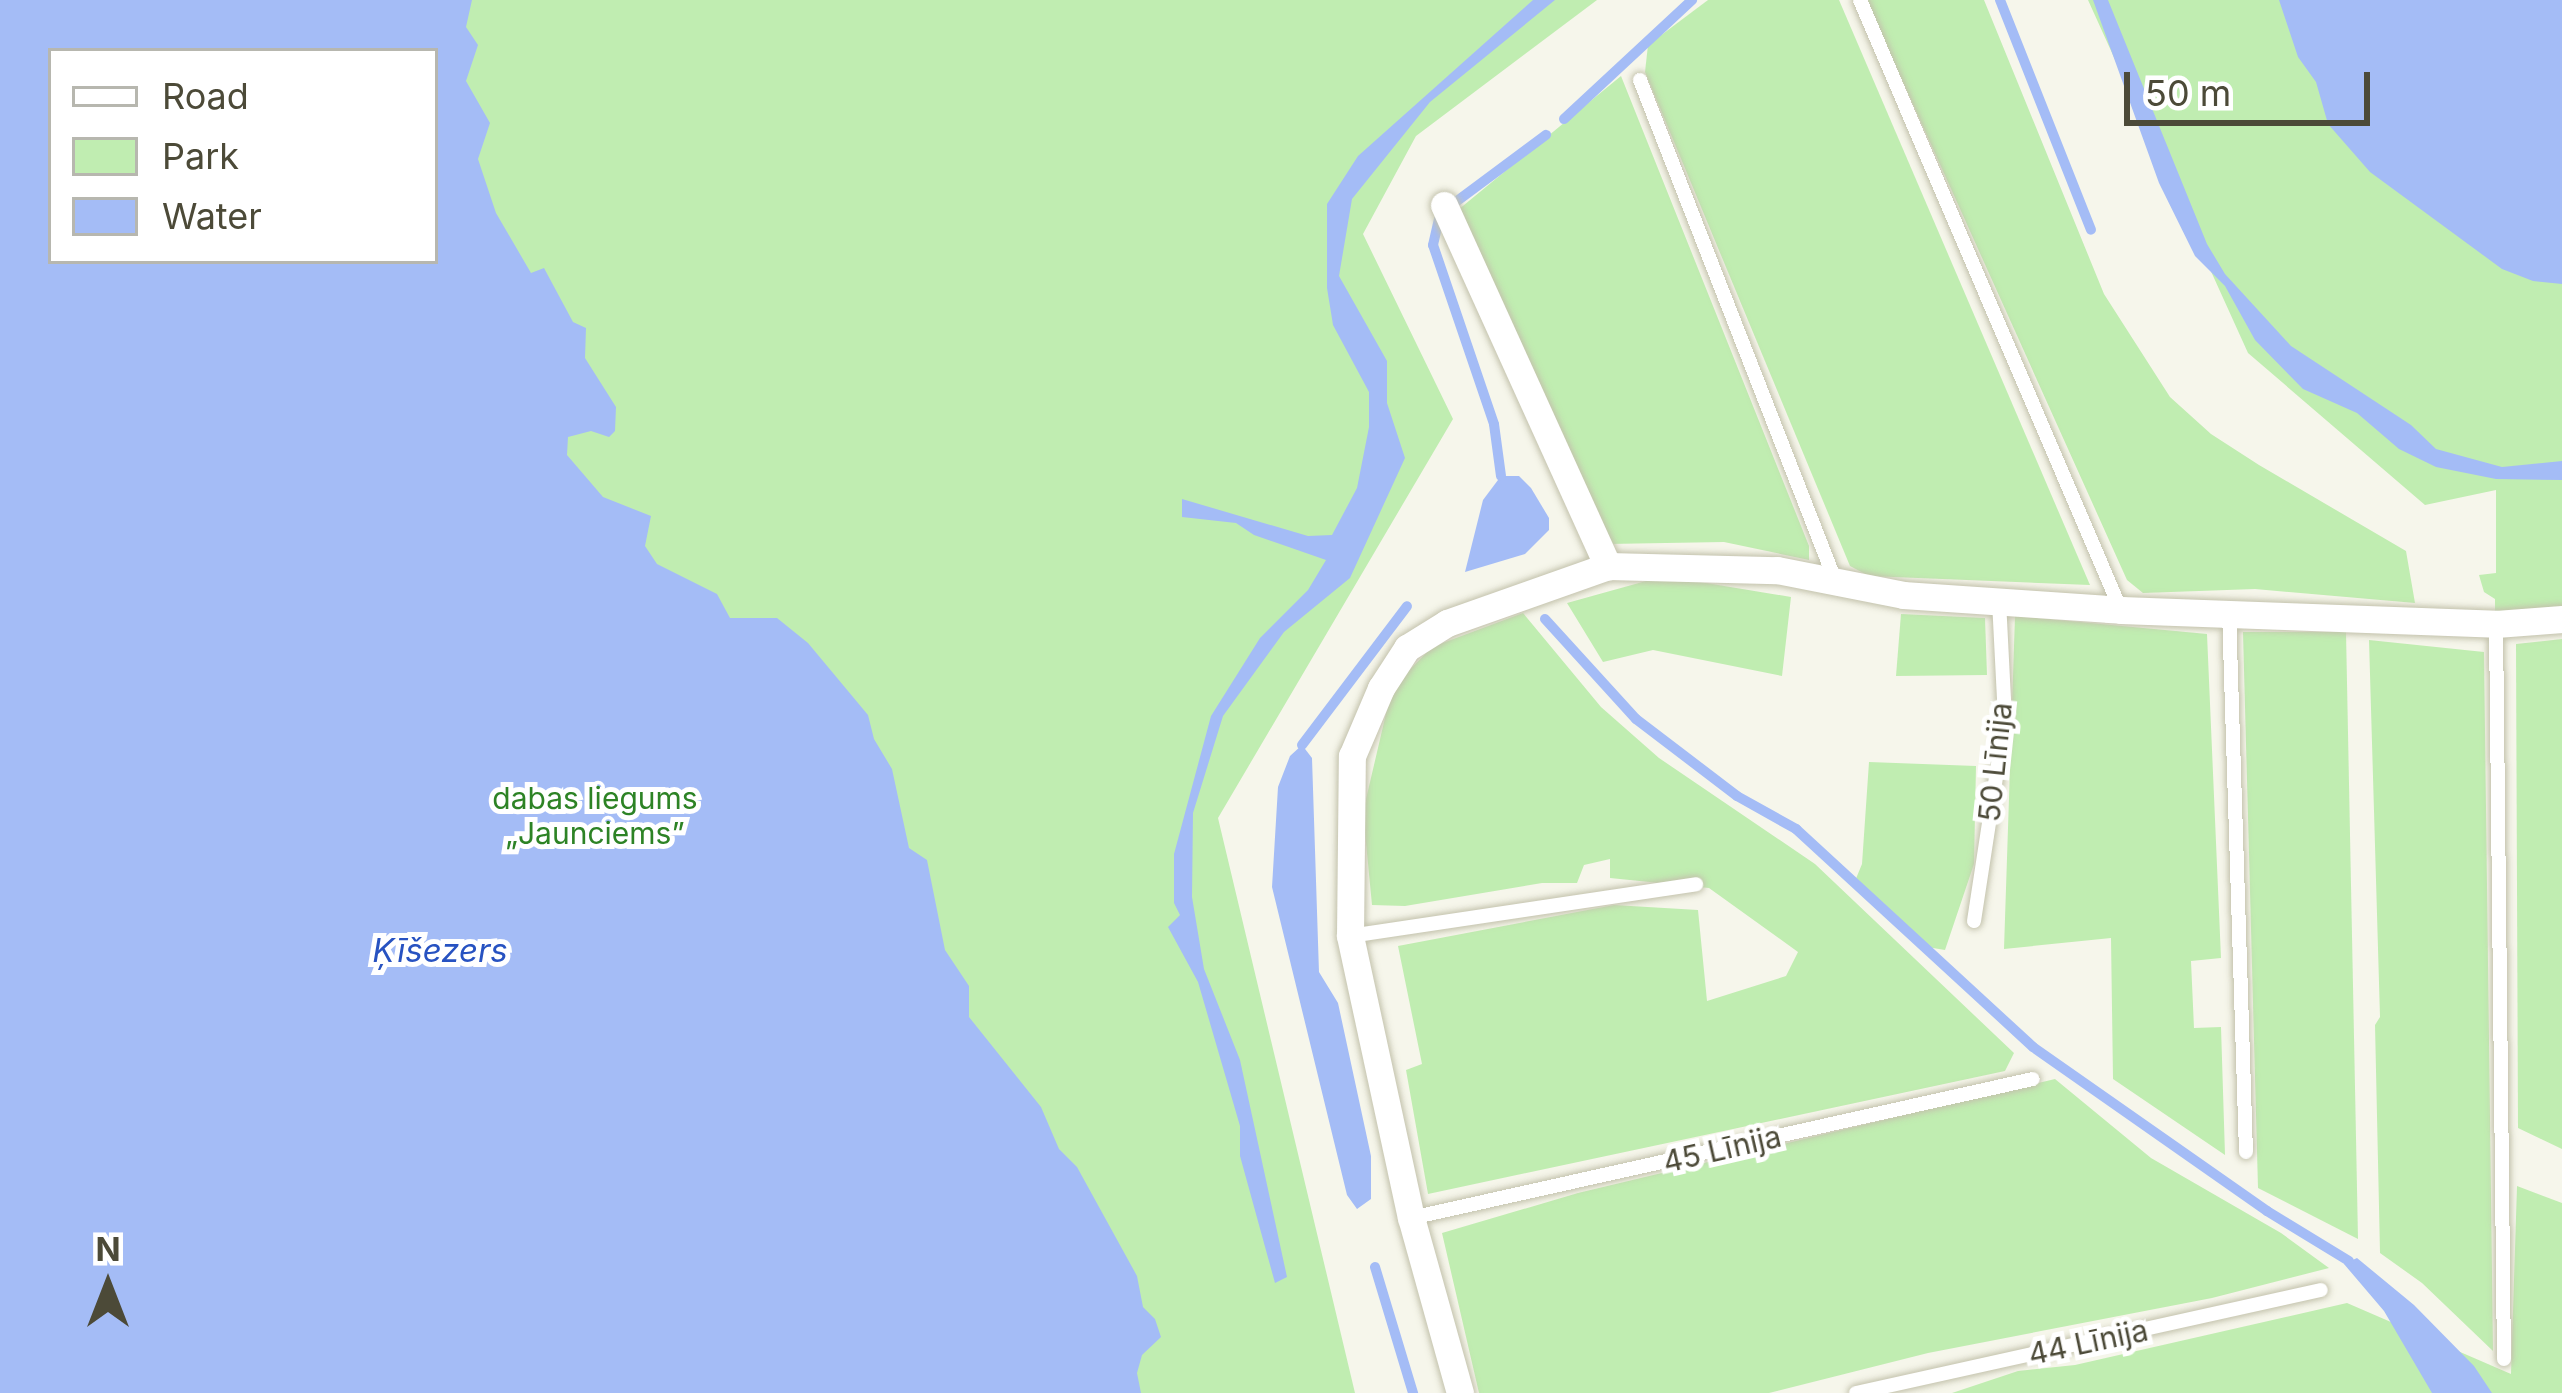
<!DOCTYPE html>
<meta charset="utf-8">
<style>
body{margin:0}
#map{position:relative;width:2562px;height:1393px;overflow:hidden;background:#f6f6eb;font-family:Inter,sans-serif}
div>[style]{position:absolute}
.green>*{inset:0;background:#c0edb1}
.water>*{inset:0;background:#a4bcf6}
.stream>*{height:10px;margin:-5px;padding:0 5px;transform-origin:5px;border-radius:5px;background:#a4bcf6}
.roads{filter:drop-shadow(0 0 3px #c3c2ac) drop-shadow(0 0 3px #c3c2ac)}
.lane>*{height:14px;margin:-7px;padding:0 7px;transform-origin:7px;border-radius:7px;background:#fff}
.street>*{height:27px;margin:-13.5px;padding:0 13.5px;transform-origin:13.5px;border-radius:13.5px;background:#fff}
span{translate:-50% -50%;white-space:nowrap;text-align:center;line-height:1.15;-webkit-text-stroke:10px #fff;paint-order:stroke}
.street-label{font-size:30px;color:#4c4a38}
.park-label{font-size:30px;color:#2d8325}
.water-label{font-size:33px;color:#2752c1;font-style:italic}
.legend{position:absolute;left:48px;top:48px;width:390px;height:216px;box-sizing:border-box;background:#fff;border:3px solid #b7b7af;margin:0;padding:15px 21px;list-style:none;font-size:36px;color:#4c4a38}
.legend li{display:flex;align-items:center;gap:24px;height:60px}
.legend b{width:60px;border:3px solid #b7b7af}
.north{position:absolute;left:48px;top:1225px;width:120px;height:120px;-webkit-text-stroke:9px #fff;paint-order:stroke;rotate:0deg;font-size:33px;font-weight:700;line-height:48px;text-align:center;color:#4c4a38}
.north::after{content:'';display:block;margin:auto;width:42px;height:54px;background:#4c4a38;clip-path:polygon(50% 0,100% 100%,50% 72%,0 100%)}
.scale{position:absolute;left:2124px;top:72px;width:246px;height:54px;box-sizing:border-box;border:6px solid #4c4a38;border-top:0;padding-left:15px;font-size:36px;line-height:42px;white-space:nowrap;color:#4c4a38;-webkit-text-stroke:9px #fff;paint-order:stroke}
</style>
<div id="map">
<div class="green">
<i style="clip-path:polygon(evenodd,0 0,1597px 0,1416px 136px,1363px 234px,1453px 419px,1218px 818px,1355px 1393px,0 1393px,0 0,51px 51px,435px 51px,435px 261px,51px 261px,51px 51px)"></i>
<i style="clip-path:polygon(1708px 0,1839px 0,2090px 585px,1869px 576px,1850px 566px,1645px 72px,1648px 45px)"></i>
<i style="clip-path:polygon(1866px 0,1984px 0,2104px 294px,2170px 397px,2211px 434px,2259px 465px,2406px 551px,2415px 603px,2255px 589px,2143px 593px,2127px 580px)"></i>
<i style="clip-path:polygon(2088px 0,2562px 0,2562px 609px,2495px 614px,2495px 599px,2484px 592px,2479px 575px,2496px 573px,2496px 490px,2425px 505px,2248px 353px)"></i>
<i style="clip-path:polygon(1621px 76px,1809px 546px,1809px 560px,1724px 542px,1608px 544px,1458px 210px)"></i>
<i style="clip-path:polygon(1664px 576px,1791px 597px,1782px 676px,1653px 650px,1603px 662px,1567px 603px)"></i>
<i style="clip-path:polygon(1523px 613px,1601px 707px,1659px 758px,1815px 864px,2014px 1053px,2005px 1071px,1428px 1194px,1406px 1070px,1422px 1064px,1398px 946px,1614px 905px,1698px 910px,1707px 1001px,1786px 976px,1798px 952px,1709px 888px,1610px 878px,1610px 859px,1584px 865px,1577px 883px,1542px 883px,1405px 906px,1372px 905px,1363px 812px,1392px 688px,1432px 647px)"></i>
<i style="clip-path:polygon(1901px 614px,1985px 618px,1987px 675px,1896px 676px)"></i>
<i style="clip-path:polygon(2015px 616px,2207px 634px,2221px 958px,2191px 961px,2194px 1028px,2221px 1027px,2225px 1155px,2113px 1079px,2111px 938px,2004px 949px)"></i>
<i style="clip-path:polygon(2243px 632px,2346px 632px,2358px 1239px,2258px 1188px)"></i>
<i style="clip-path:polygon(2562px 639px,2562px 1149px,2518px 1128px,2516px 644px)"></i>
<i style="clip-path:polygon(2369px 640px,2484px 652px,2493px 1351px,2422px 1283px,2380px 1253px,2375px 1025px,2380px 1017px)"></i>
<i style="clip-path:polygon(1869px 762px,1976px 766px,1974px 864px,1945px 950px,1927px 947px,1855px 881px,1862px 864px)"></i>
<i style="clip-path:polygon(2055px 1079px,2151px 1158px,2281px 1233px,2329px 1268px,2212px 1298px,1928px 1353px,1769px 1393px,1479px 1393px,1442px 1233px,1578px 1193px)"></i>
<i style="clip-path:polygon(2517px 1186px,2562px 1203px,2562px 1393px,1952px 1393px,2018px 1371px,2075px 1365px,2347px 1303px,2511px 1374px)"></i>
</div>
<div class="water">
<i style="clip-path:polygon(evenodd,0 0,472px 0,466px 27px,478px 45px,466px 81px,490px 123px,478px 159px,496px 213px,531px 273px,544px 268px,573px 322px,586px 328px,585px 358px,616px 407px,615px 431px,609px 437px,591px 431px,568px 437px,567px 455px,603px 497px,651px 516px,645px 546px,657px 564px,717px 594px,730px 618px,777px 618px,808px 643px,868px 715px,874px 739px,892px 769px,909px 848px,927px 860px,945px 950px,969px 986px,969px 1017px,1041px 1107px,1059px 1149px,1077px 1167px,1137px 1276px,1143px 1307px,1155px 1319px,1161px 1337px,1142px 1355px,1137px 1373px,1141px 1393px,0 1393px,0 0,51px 51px,435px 51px,435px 261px,51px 261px,51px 51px)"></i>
<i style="clip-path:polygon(1533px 0,1555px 0,1430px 102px,1352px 199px,1339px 276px,1387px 361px,1387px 403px,1405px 458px,1350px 578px,1284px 632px,1223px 716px,1193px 813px,1192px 897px,1204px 969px,1240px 1060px,1287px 1277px,1275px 1283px,1240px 1156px,1240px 1126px,1198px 982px,1168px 927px,1180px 915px,1174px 903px,1174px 854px,1211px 716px,1260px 638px,1308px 590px,1326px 560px,1254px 535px,1236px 523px,1182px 517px,1182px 499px,1308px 536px,1332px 535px,1357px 488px,1369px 427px,1369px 392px,1333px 325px,1327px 288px,1327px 204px,1358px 156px)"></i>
<i style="clip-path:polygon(2093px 0,2108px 0,2207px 244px,2225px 274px,2291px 346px,2411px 425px,2436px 449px,2502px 467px,2562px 461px,2562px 480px,2496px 479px,2436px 467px,2399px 449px,2357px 413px,2303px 389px,2255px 340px,2225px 286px,2195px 256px,2159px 183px)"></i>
<i style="clip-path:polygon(2279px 0,2562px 0,2562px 284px,2533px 281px,2502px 269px,2370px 172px,2328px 124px,2316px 82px,2298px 57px)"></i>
<i style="clip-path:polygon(1501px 476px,1519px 476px,1531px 488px,1549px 518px,1549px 530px,1525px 554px,1465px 572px,1483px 500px)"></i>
<i style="clip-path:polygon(1302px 745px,1312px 758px,1319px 972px,1338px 1003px,1371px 1156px,1371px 1199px,1357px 1209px,1347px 1195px,1272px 887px,1278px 787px,1290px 756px)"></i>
<i style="clip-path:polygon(2357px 1258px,2414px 1305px,2474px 1366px,2492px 1393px,2432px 1393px,2384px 1311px,2344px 1264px)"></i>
</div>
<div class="stream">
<i style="left:2000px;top:0;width:247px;rotate:68.4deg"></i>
<i style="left:1564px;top:119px;width:175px;rotate:-42.9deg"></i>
<i style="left:1501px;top:476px;width:52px;rotate:-97.7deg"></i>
<i style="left:1494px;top:424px;width:189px;rotate:-108.8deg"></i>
<i style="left:1433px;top:245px;width:26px;rotate:-77deg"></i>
<i style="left:1439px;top:220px;width:21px;rotate:-49deg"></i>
<i style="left:1453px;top:204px;width:116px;rotate:-36.6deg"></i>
<i style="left:1545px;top:619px;width:135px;rotate:47.7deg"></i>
<i style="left:1636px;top:719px;width:127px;rotate:37.3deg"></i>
<i style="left:1737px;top:796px;width:68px;rotate:29.2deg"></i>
<i style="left:1796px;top:829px;width:322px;rotate:42.6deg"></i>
<i style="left:2033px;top:1047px;width:286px;rotate:35deg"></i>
<i style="left:2267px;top:1211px;width:96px;rotate:31.4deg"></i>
<i style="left:1302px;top:745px;width:174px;rotate:-52.9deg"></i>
<i style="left:1375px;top:1267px;width:132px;rotate:73.2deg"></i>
</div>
<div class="roads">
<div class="lane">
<i style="left:1860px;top:0;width:663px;rotate:66.84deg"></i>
<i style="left:1640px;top:80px;width:537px;rotate:68.69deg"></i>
<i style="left:2229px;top:612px;width:540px;rotate:88.2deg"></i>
<i style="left:2496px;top:624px;width:735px;rotate:89.38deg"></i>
<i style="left:1974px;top:921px;width:204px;rotate:-81.3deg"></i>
<i style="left:2005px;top:719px;width:117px;rotate:-92.9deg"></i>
<i style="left:1350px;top:936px;width:350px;rotate:-8.5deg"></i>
<i style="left:1411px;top:1218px;width:637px;rotate:-12.6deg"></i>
<i style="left:1856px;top:1393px;width:476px;rotate:-12.5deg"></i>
</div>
<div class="street">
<i style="left:1444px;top:205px;width:397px;rotate:65.6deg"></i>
<i style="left:1460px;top:1393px;width:182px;rotate:-105.6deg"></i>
<i style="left:1411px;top:1218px;width:289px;rotate:-102.2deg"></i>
<i style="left:1350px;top:936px;width:180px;rotate:-89.4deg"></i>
<i style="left:1352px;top:756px;width:74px;rotate:-66.9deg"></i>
<i style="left:1381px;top:688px;width:48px;rotate:-57deg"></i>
<i style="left:1407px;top:648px;width:47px;rotate:-32deg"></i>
<i style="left:1447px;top:623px;width:171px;rotate:-19.5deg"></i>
<i style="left:1608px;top:566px;width:169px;rotate:1.4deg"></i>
<i style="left:1777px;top:570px;width:128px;rotate:11.2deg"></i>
<i style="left:1903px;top:595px;width:219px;rotate:3.9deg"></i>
<i style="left:2121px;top:610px;width:375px;rotate:2.1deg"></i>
<i style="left:2496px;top:624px;width:66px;rotate:-4.3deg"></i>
</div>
</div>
<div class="street-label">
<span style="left:1995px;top:762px;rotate:-84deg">50 Līnija</span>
<span style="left:1722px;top:1149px;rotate:-13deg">45 Līnija</span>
<span style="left:2088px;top:1342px;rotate:-12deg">44 Līnija</span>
</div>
<div class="park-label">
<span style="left:595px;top:815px">dabas liegums<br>„Jaunciems”</span>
</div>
<div class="water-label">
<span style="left:440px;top:951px">Ķīšezers</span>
</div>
<ul class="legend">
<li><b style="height:15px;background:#fff"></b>Road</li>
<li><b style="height:33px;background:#c0edb1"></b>Park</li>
<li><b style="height:33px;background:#a4bcf6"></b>Water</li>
</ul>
<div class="north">N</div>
<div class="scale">50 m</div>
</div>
